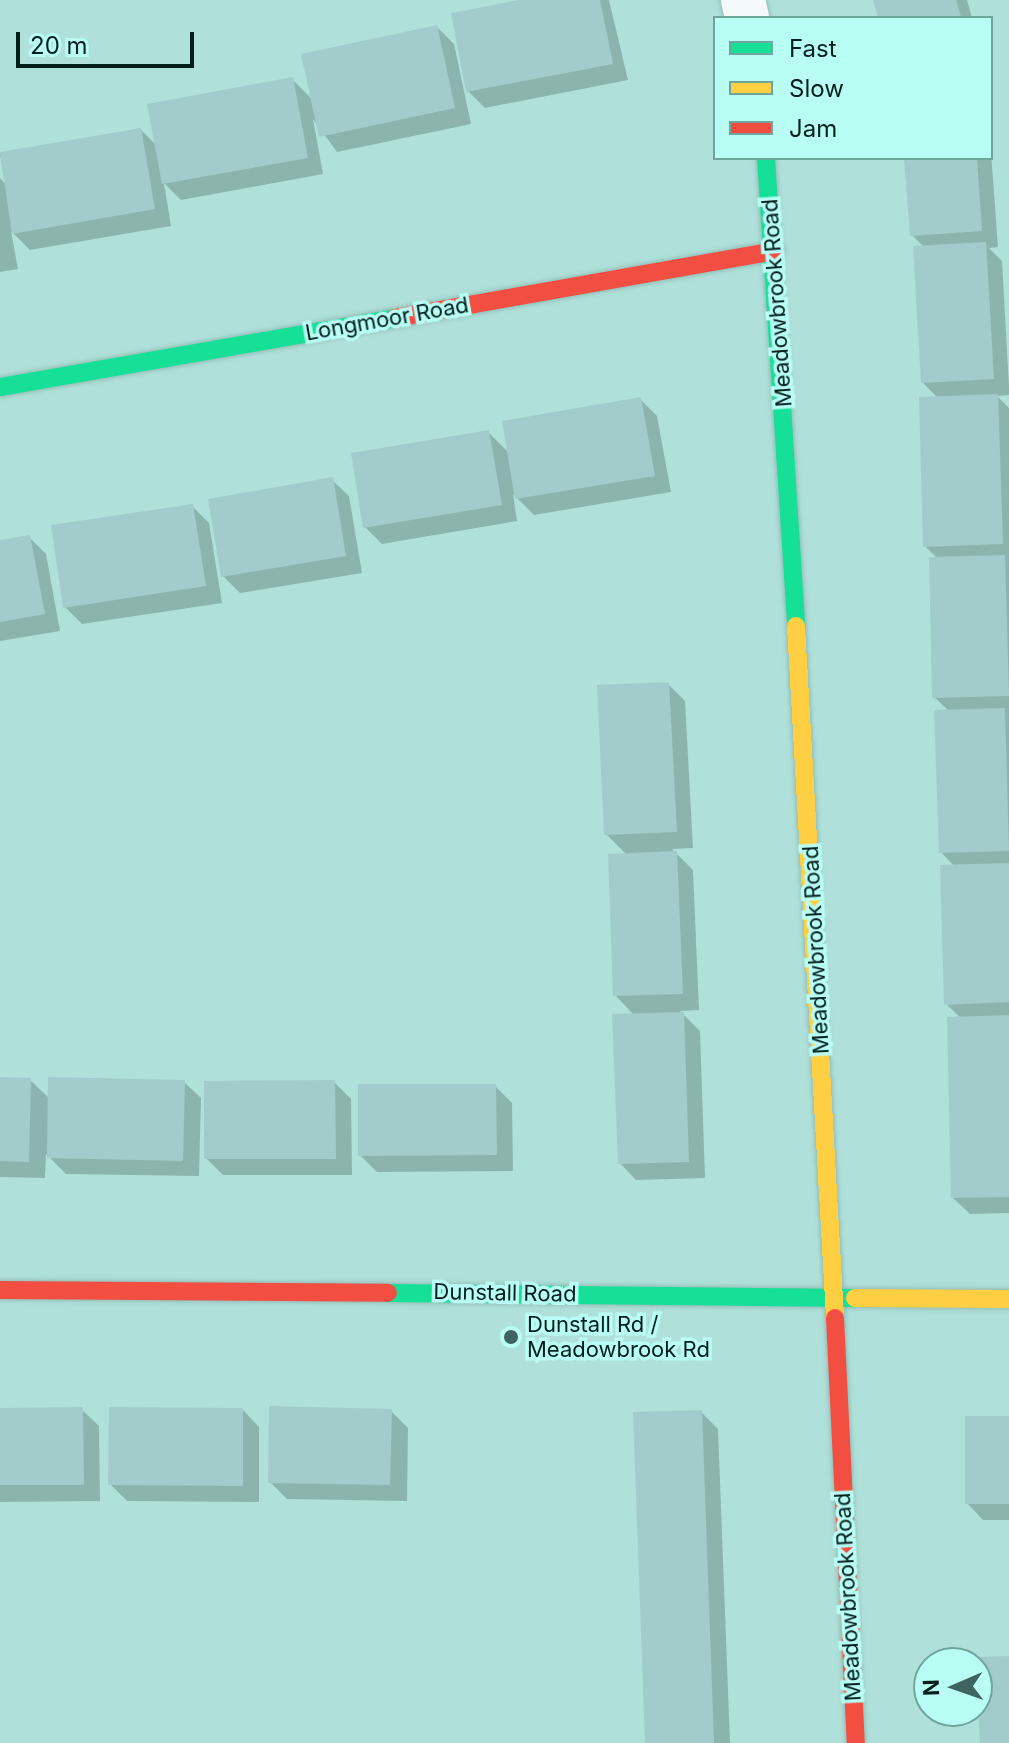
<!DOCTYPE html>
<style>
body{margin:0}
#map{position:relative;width:1009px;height:1743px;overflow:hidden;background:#afe1da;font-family:Inter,sans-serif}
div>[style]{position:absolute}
.shadow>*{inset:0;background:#0003}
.building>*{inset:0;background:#a2cccb}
.roads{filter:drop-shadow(0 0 2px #95bdb7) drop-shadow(0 0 2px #95bdb7)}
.street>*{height:44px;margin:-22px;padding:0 22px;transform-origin:22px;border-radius:22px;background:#f3faf9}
.fast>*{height:18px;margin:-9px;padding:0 9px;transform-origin:9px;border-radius:9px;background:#16e098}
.slow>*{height:18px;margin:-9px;padding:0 9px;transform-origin:9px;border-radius:9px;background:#ffcf43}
.jam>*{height:18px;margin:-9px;padding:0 9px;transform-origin:9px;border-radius:9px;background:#f24e42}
.dots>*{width:22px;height:22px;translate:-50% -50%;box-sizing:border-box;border:4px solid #b9fef5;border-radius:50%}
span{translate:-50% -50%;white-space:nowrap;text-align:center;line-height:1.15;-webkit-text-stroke:7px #b9fef5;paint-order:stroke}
.street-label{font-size:22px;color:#031f1c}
.poi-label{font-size:22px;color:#031f1c}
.left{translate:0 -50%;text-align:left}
.legend{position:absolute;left:713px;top:16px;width:280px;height:144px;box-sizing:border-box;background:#b9fef5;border:2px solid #70a59e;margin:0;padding:10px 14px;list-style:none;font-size:24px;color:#031f1c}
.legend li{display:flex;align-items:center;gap:16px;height:40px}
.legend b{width:40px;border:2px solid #70a59e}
.north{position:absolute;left:913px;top:1647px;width:80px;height:80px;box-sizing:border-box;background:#b9fef5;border:2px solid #70a59e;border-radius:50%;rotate:268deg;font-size:22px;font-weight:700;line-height:32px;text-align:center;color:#031f1c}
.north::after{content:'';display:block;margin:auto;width:28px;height:36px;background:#3f635e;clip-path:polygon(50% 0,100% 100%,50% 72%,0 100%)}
.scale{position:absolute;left:16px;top:32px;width:178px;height:36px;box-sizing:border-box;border:4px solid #031f1c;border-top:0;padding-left:10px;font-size:24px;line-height:28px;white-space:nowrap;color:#031f1c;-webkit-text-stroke:6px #b9fef5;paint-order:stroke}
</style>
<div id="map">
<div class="shadow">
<i style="clip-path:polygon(529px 0,609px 0,628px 80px,485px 108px,468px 91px)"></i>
<i style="clip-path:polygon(875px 0,967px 0,972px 18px,881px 18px)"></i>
<i style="clip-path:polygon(437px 27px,454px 44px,471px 124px,337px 152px,313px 119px,323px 174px,181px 200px,164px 183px,171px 226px,30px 250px,11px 231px,18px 269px,0 272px,0 178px,5px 184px,0 154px,141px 130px,157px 146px,292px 79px,313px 100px)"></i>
<i style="clip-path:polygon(991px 152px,998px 247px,989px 248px,1002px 261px,1009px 387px,1009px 395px,997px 396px,1009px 408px,1009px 1213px,970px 1214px,953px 1198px,961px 1018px,946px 1004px,955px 867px,941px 852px,949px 711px,934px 697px,938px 559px,925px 546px,939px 399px,922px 382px,924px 247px,912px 235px,906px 158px,991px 158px)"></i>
<i style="clip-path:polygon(640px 399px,657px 416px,671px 492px,534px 515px,513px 494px,517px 521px,382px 544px,365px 527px,488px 432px,509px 453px)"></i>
<i style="clip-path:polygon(332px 480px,349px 496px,362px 573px,240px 593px,223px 576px)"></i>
<i style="clip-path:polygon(192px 506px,209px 523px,222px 603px,82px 624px,65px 607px)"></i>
<i style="clip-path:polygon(29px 537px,46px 554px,60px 631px,0 641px,0 542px)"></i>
<i style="clip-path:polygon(668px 684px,685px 701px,693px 848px,672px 849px,693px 870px,699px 1010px,680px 1011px,700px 1031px,705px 1178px,636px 1180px,620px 1163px,634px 1015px,615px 995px,627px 855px,606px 834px)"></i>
<i style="clip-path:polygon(0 1079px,30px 1080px,50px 1099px,184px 1082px,201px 1098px,199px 1176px,66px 1174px,46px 1154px,45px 1178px,0 1177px)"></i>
<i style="clip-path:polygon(334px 1082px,351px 1099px,352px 1175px,223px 1175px,206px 1158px)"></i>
<i style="clip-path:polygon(495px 1086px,512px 1103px,513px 1171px,377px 1172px,360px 1155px)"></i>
<i style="clip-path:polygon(0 1410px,82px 1410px,99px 1426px,100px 1501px,0 1502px)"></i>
<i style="clip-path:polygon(243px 1410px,259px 1427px,259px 1502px,127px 1501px,110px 1484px)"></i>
<i style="clip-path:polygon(391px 1411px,408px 1428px,407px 1501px,287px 1499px,270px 1482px)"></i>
<i style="clip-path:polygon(701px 1412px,718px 1429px,730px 1743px,647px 1743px)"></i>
<i style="clip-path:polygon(1009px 1418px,1009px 1520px,983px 1520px,967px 1503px)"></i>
</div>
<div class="building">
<i style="clip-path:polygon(519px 0,600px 0,613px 64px,466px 92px,451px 13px)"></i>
<i style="clip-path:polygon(873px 0,956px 0,961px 17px,878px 18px)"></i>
<i style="clip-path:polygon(437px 25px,455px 108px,319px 137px,301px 54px)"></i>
<i style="clip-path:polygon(293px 77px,308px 158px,162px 184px,147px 104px)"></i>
<i style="clip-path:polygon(141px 128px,155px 209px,12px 234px,0 152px)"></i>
<i style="clip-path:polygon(904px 158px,977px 158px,982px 231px,910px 236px)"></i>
<i style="clip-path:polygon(986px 242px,994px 379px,921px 383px,913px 246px)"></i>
<i style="clip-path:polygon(998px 394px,1003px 544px,923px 547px,919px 397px)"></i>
<i style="clip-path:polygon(641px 397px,655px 476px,515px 499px,502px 421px)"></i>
<i style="clip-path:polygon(489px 430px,502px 505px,363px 528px,351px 453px)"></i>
<i style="clip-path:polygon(333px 477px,346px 556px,221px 577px,208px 499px)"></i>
<i style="clip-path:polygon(193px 504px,206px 586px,63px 608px,51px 525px)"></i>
<i style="clip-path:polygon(30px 535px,45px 614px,0 622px,0 540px)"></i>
<i style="clip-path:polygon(1005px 555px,1009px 696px,932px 698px,929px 557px)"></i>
<i style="clip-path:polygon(669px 682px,677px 832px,604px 835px,597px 685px)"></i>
<i style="clip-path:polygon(1005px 708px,1009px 851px,939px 853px,934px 710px)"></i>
<i style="clip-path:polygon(677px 851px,683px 994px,613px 996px,608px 854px)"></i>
<i style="clip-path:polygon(1009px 863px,1009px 1002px,944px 1005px,940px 865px)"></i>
<i style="clip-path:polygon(684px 1012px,689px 1162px,618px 1164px,612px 1014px)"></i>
<i style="clip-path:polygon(1009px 1015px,1009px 1197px,951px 1198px,947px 1017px)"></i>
<i style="clip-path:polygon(0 1077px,31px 1078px,29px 1162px,0 1161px)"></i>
<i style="clip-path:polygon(48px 1077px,185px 1080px,183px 1161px,47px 1158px)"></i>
<i style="clip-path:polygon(335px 1080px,336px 1159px,204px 1159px,204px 1081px)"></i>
<i style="clip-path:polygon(358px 1084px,496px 1084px,497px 1155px,358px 1156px)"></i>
<i style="clip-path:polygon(269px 1406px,392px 1409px,390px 1485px,268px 1483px)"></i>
<i style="clip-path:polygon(83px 1407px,84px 1485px,0 1485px,0 1408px)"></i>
<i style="clip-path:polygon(109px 1407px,243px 1408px,243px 1486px,108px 1485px)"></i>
<i style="clip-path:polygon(702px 1410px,714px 1743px,645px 1743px,633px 1412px)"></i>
<i style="clip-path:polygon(965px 1416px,1009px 1416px,1009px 1504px,965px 1504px)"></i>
<i style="clip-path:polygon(1009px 1656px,1009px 1743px,980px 1743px,975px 1657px)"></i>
</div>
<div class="roads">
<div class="street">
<i style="left:743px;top:0;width:18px;rotate:77deg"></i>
</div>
<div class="fast">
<i style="left:766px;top:158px;width:469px;rotate:86.3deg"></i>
<i style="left:0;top:387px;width:401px;rotate:-9.9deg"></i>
<i style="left:388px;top:1293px;width:467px;rotate:0.6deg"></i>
</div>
<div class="slow">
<i style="left:796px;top:626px;width:693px;rotate:86.77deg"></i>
<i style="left:855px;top:1298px;width:154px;rotate:0.4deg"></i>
</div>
<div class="jam">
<i style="left:395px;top:318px;width:386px;rotate:-10deg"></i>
<i style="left:0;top:1290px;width:388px;rotate:0.4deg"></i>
<i style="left:835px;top:1318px;width:426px;rotate:87.2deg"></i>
</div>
</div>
<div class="dots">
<i style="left:511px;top:1337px;background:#3f635e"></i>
</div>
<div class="street-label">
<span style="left:777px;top:303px;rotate:-94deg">Meadowbrook Road</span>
<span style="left:387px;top:319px;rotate:-10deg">Longmoor Road</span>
<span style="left:816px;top:950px;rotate:-93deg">Meadowbrook Road</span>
<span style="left:505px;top:1293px;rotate:1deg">Dunstall Road</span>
<span style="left:848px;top:1597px;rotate:-93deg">Meadowbrook Road</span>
</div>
<div class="poi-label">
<span class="left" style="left:527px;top:1337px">Dunstall Rd /<br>Meadowbrook Rd</span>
</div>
<ul class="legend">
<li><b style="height:10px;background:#16e098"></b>Fast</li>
<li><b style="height:10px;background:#ffcf43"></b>Slow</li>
<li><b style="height:10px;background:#f24e42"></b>Jam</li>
</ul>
<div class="north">N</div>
<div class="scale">20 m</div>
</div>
